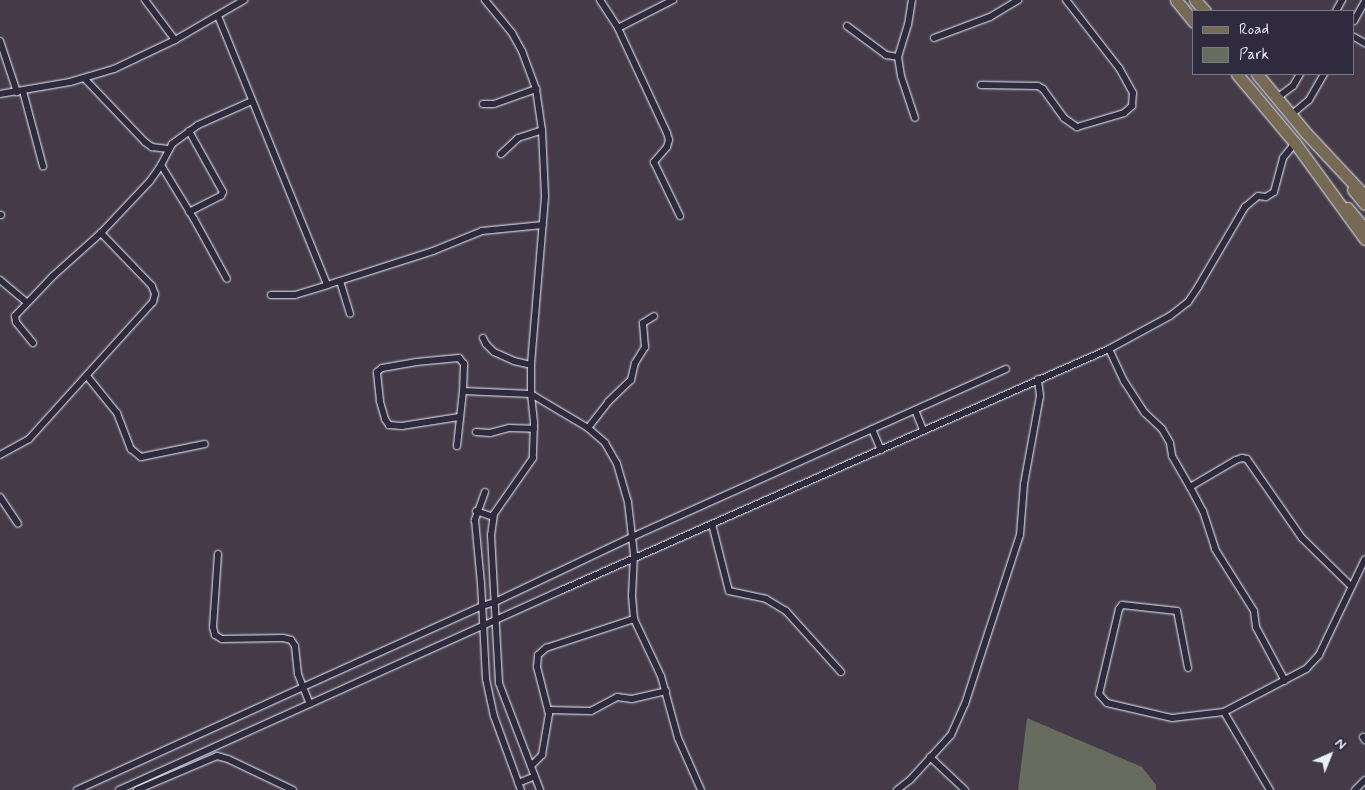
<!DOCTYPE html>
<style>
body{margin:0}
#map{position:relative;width:1365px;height:790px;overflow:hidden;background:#443a48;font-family:Mynerve,sans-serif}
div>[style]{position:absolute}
.green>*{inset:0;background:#686c5f}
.roads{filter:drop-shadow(0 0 1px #e8f1f8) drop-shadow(0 0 1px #e8f1f8)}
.street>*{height:6px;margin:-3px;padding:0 3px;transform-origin:3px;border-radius:3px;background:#2f2a3d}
.primary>*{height:10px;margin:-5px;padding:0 5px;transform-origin:5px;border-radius:5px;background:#776a54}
.highway>*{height:11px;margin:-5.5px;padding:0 5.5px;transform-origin:5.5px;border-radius:5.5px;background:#776a54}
span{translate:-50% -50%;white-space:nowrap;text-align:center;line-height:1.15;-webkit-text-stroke:4.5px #2f2a3d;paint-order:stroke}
.legend{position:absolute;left:1192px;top:10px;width:162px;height:65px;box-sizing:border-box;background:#2f2a3d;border:1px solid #797a88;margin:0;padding:6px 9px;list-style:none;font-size:15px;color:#e8f1f8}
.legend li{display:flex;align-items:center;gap:10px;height:25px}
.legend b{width:25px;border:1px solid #797a88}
.north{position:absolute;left:1305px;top:730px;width:50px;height:50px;-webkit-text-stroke:4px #2f2a3d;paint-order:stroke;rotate:44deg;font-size:14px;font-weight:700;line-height:20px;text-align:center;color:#e8f1f8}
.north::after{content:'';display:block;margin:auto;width:18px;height:22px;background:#e8f1f8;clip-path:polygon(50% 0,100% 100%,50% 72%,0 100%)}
</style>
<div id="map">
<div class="green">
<i style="clip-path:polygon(1027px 718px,1142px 767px,1156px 785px,1156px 790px,1018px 790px)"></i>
</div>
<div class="roads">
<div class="street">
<i style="left:145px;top:0;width:50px;rotate:53.1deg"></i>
<i style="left:485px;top:0;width:43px;rotate:50.7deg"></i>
<i style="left:512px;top:33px;width:21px;rotate:61deg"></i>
<i style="left:522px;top:51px;width:40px;rotate:69.8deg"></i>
<i style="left:536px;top:89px;width:41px;rotate:81.7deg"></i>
<i style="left:542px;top:130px;width:67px;rotate:87.4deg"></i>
<i style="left:545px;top:197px;width:169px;rotate:94.8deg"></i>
<i style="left:531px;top:365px;width:29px;rotate:90deg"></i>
<i style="left:531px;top:394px;width:66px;rotate:30.8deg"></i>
<i style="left:588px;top:428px;width:23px;rotate:41deg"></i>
<i style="left:605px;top:443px;width:24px;rotate:60deg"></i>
<i style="left:617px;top:464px;width:40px;rotate:74deg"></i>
<i style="left:628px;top:502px;width:53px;rotate:83.5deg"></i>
<i style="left:634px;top:555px;width:41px;rotate:92.8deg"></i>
<i style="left:632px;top:596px;width:23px;rotate:85deg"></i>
<i style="left:634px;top:619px;width:63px;rotate:64.7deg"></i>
<i style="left:661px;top:676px;width:64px;rotate:74.7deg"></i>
<i style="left:678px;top:738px;width:57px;rotate:66.1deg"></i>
<i style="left:600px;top:0;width:33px;rotate:57deg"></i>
<i style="left:618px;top:28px;width:62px;rotate:-27deg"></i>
<i style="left:1336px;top:11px;width:13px;rotate:-61deg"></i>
<i style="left:218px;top:16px;width:290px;rotate:67.9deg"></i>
<i style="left:327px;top:285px;width:111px;rotate:-17.8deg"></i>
<i style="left:433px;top:251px;width:53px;rotate:-22.2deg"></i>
<i style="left:482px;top:231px;width:61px;rotate:-5.6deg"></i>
<i style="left:1354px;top:21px;width:23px;rotate:-61deg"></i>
<i style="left:847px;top:26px;width:49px;rotate:36.6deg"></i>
<i style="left:886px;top:55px;width:12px;rotate:9deg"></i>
<i style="left:898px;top:57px;width:34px;rotate:-73deg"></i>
<i style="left:908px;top:25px;width:25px;rotate:-81deg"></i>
<i style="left:618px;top:28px;width:116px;rotate:65deg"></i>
<i style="left:667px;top:133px;width:7px;rotate:74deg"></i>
<i style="left:669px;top:140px;width:7px;rotate:106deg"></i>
<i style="left:667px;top:147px;width:20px;rotate:131deg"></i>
<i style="left:654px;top:162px;width:60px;rotate:64.3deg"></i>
<i style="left:1354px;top:37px;width:13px;rotate:29deg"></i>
<i style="left:934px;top:38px;width:60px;rotate:-20.6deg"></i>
<i style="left:990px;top:17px;width:33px;rotate:-31deg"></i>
<i style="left:0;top:41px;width:54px;rotate:71.6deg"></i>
<i style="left:898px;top:57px;width:19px;rotate:81deg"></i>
<i style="left:901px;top:76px;width:44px;rotate:71.6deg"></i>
<i style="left:85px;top:79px;width:87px;rotate:46.4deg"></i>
<i style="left:145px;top:142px;width:9px;rotate:36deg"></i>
<i style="left:152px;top:147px;width:16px;rotate:7deg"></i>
<i style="left:981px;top:85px;width:57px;rotate:1deg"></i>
<i style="left:1038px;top:86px;width:6px;rotate:31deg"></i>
<i style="left:1043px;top:89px;width:36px;rotate:54deg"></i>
<i style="left:1064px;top:118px;width:16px;rotate:35deg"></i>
<i style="left:1077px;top:127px;width:49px;rotate:-16.6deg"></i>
<i style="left:1124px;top:113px;width:11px;rotate:-41deg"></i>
<i style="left:1132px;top:106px;width:13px;rotate:-86deg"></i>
<i style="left:1133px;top:93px;width:29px;rotate:-119deg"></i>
<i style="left:1119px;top:68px;width:86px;rotate:-127.9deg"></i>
<i style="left:23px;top:91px;width:78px;rotate:75.1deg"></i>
<i style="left:0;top:94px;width:71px;rotate:-9.7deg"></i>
<i style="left:70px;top:82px;width:46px;rotate:-16.5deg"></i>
<i style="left:114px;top:69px;width:68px;rotate:-25.4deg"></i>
<i style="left:175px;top:40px;width:80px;rotate:-30.1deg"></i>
<i style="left:1277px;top:98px;width:20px;rotate:-37deg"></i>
<i style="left:1293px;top:86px;width:14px;rotate:-60deg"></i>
<i style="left:483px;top:104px;width:11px"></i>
<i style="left:494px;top:104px;width:45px;rotate:-19.7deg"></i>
<i style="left:1291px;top:115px;width:23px;rotate:-40deg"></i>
<i style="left:1309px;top:100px;width:30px;rotate:-60deg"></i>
<i style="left:501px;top:154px;width:23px;rotate:-43deg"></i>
<i style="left:518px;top:138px;width:25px;rotate:-18deg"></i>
<i style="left:161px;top:165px;width:63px;rotate:58.6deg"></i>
<i style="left:194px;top:219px;width:68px;rotate:61.2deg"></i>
<i style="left:189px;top:212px;width:36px;rotate:-27deg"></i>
<i style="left:221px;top:196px;width:4px;rotate:-63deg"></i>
<i style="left:223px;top:192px;width:70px;rotate:-119.1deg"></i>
<i style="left:0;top:215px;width:1px"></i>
<i style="left:0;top:280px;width:35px;rotate:40deg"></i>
<i style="left:340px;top:281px;width:34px;rotate:73deg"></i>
<i style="left:271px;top:295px;width:24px"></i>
<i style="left:295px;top:295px;width:34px;rotate:-17deg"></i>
<i style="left:483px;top:338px;width:7px;rotate:63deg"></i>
<i style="left:486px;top:344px;width:11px;rotate:45deg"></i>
<i style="left:494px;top:352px;width:22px;rotate:24deg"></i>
<i style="left:514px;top:361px;width:17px;rotate:13deg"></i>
<i style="left:33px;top:343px;width:27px;rotate:-129deg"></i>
<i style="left:16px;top:322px;width:6px;rotate:-99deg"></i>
<i style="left:15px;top:316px;width:55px;rotate:-46.5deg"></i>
<i style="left:53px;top:276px;width:64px;rotate:-41.9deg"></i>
<i style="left:1109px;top:349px;width:35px;rotate:65deg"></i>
<i style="left:1124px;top:381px;width:38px;rotate:57deg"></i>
<i style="left:1145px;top:413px;width:23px;rotate:43deg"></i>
<i style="left:1162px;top:429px;width:16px;rotate:60deg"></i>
<i style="left:1170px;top:443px;width:13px;rotate:81deg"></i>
<i style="left:1172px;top:456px;width:36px;rotate:60deg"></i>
<i style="left:1190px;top:487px;width:53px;rotate:-30.4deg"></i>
<i style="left:1236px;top:460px;width:6px;rotate:-18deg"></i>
<i style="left:1242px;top:458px;width:5px;rotate:11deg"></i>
<i style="left:1247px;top:459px;width:96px;rotate:55.2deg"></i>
<i style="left:1302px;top:538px;width:69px;rotate:44.4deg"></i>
<i style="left:87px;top:376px;width:48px;rotate:51deg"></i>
<i style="left:117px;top:413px;width:39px;rotate:69deg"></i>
<i style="left:131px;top:449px;width:13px;rotate:39deg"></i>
<i style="left:141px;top:457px;width:65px;rotate:-11.5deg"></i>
<i style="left:915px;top:410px;width:22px;rotate:68deg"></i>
<i style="left:459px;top:417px;width:58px;rotate:171deg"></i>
<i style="left:402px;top:426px;width:13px;rotate:-176deg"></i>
<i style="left:389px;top:425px;width:7px;rotate:-124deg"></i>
<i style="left:385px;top:419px;width:19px;rotate:-106deg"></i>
<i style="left:380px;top:401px;width:29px;rotate:-96deg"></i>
<i style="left:377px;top:372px;width:6px;rotate:-39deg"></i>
<i style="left:382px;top:368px;width:35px;rotate:-10deg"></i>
<i style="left:416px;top:362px;width:43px;rotate:-5.3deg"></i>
<i style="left:459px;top:358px;width:8px;rotate:50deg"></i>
<i style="left:464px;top:364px;width:27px;rotate:92deg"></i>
<i style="left:463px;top:391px;width:68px;rotate:2.5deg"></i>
<i style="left:531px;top:394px;width:29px;rotate:84deg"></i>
<i style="left:534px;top:423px;width:35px;rotate:92deg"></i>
<i style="left:533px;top:458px;width:68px;rotate:124.9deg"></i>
<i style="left:494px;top:514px;width:21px;rotate:98deg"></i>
<i style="left:491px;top:535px;width:148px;rotate:86.9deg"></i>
<i style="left:499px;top:683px;width:115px;rotate:69deg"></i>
<i style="left:588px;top:428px;width:33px;rotate:-52deg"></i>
<i style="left:608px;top:402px;width:32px;rotate:-44deg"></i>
<i style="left:631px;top:380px;width:17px;rotate:-77deg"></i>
<i style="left:635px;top:363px;width:19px;rotate:-58deg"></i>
<i style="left:645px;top:347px;width:24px;rotate:-95deg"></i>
<i style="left:643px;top:323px;width:13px;rotate:-32deg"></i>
<i style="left:872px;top:429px;width:23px;rotate:67deg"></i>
<i style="left:476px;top:432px;width:14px;rotate:4deg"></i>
<i style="left:490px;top:433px;width:20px;rotate:-15deg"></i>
<i style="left:509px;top:428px;width:25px;rotate:2deg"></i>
<i style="left:457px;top:446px;width:55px;rotate:-83.8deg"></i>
<i style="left:0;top:455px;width:33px;rotate:-29deg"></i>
<i style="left:29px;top:439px;width:185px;rotate:-47.9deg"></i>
<i style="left:153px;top:302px;width:8px;rotate:-76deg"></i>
<i style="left:155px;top:294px;width:9px;rotate:-111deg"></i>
<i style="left:152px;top:286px;width:74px;rotate:-133.9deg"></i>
<i style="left:101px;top:233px;width:71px;rotate:-46.7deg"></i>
<i style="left:150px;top:181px;width:19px;rotate:-55deg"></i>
<i style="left:161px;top:165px;width:24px;rotate:-62deg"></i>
<i style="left:172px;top:144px;width:32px;rotate:-36deg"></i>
<i style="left:198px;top:125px;width:59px;rotate:-24deg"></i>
<i style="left:1190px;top:487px;width:27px;rotate:62deg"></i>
<i style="left:1203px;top:511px;width:40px;rotate:72deg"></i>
<i style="left:1215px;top:549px;width:73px;rotate:57.8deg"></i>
<i style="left:1254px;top:611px;width:16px;rotate:83deg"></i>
<i style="left:1256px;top:627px;width:61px;rotate:61.8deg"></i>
<i style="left:485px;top:492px;width:30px;rotate:110deg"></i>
<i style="left:475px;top:520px;width:63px;rotate:84.6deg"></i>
<i style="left:481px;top:583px;width:96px;rotate:87deg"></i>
<i style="left:486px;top:679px;width:38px;rotate:78deg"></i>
<i style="left:494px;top:716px;width:79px;rotate:70deg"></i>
<i style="left:0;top:497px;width:32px;rotate:56deg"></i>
<i style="left:476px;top:511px;width:18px;rotate:19deg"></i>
<i style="left:712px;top:524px;width:69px;rotate:75.8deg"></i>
<i style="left:729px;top:591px;width:38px;rotate:12deg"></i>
<i style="left:766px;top:599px;width:23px;rotate:31deg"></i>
<i style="left:786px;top:611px;width:82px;rotate:48deg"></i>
<i style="left:218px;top:554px;width:73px;rotate:93.9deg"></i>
<i style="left:213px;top:627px;width:8px;rotate:76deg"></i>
<i style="left:215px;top:635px;width:8px;rotate:30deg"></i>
<i style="left:222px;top:639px;width:61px;rotate:-0.9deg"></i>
<i style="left:283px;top:638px;width:8px;rotate:14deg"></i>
<i style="left:291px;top:640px;width:7px;rotate:56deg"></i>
<i style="left:295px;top:646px;width:28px;rotate:84deg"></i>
<i style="left:298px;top:674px;width:14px;rotate:69deg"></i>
<i style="left:303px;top:687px;width:196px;rotate:-24.3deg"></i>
<i style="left:482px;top:606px;width:14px;rotate:-17deg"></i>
<i style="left:495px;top:602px;width:152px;rotate:-25.4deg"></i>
<i style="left:632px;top:537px;width:410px;rotate:-24.2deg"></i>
<i style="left:1188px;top:668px;width:58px;rotate:-100.9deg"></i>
<i style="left:1177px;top:611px;width:55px;rotate:-173.8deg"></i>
<i style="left:1122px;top:605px;width:5px;rotate:127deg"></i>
<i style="left:1119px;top:609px;width:87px;rotate:103.2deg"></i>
<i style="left:1099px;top:694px;width:12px;rotate:48deg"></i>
<i style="left:1107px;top:703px;width:67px;rotate:13deg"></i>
<i style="left:1172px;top:718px;width:52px;rotate:-6.6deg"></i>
<i style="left:1224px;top:712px;width:93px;rotate:-27.7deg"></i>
<i style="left:1306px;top:669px;width:19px;rotate:-47deg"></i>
<i style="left:1319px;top:655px;width:106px;rotate:-64.4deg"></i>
<i style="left:548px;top:710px;width:43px;rotate:1.3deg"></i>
<i style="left:591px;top:711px;width:30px;rotate:-28deg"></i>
<i style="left:617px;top:697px;width:15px;rotate:8deg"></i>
<i style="left:632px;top:699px;width:35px;rotate:-13deg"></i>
<i style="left:1224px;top:712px;width:91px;rotate:59.5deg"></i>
<i style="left:1363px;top:737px;width:4px;rotate:56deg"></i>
<i style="left:930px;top:757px;width:48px;rotate:43.3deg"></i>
<i style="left:531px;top:766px;width:16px;rotate:-45deg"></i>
<i style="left:542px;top:755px;width:42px;rotate:-80.3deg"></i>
<i style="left:549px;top:714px;width:49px;rotate:-104.3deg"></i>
<i style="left:537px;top:667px;width:12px;rotate:-85deg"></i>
<i style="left:538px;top:655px;width:11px;rotate:-41deg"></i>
<i style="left:546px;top:648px;width:93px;rotate:-18.2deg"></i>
<i style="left:518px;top:783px;width:18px;rotate:-22deg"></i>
<i style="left:77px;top:790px;width:248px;rotate:-24.5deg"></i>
<i style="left:303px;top:687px;width:18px;rotate:68deg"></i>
<i style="left:119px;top:790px;width:486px;rotate:-24.3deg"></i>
<i style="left:562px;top:590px;width:598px;rotate:-23.78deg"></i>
<i style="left:1109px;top:349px;width:69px;rotate:-28.4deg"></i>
<i style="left:1170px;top:316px;width:23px;rotate:-38deg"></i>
<i style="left:1188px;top:302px;width:18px;rotate:-56deg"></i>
<i style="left:1198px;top:287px;width:93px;rotate:-59.6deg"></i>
<i style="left:1245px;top:207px;width:17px;rotate:-40deg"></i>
<i style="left:1258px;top:196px;width:8px;rotate:7deg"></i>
<i style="left:1266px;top:197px;width:9px;rotate:-32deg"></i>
<i style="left:1274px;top:192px;width:35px;rotate:-75deg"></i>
<i style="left:1283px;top:158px;width:19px;rotate:-51deg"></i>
<i style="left:137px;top:790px;width:87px;rotate:-23deg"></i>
<i style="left:217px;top:756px;width:11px;rotate:15deg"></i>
<i style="left:228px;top:759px;width:72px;rotate:25.5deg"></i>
<i style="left:897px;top:790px;width:16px;rotate:-38deg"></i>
<i style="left:910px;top:780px;width:61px;rotate:-47.7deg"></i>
<i style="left:951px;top:735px;width:34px;rotate:-66deg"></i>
<i style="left:965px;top:704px;width:178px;rotate:-72deg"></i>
<i style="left:1020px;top:535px;width:51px;rotate:-85.5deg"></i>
<i style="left:1024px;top:484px;width:89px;rotate:-79.7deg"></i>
<i style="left:1040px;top:396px;width:17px;rotate:-97deg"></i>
<i style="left:1355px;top:790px;width:14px;rotate:-45deg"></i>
</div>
<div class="primary">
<i style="left:1353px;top:190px;width:19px;rotate:51deg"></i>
<i style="left:1348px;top:208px;width:26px;rotate:50deg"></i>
</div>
<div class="highway">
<i style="left:1176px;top:0;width:28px;rotate:51deg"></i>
<i style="left:1195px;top:0;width:15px;rotate:48deg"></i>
<i style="left:1237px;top:74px;width:90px;rotate:50deg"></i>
<i style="left:1295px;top:143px;width:119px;rotate:53.9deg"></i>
<i style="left:1257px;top:74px;width:77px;rotate:50.3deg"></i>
<i style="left:1306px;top:133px;width:86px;rotate:46.9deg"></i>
</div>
</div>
<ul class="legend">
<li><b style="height:6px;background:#776a54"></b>Road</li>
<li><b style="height:14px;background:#686c5f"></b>Park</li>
</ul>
<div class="north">N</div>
</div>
